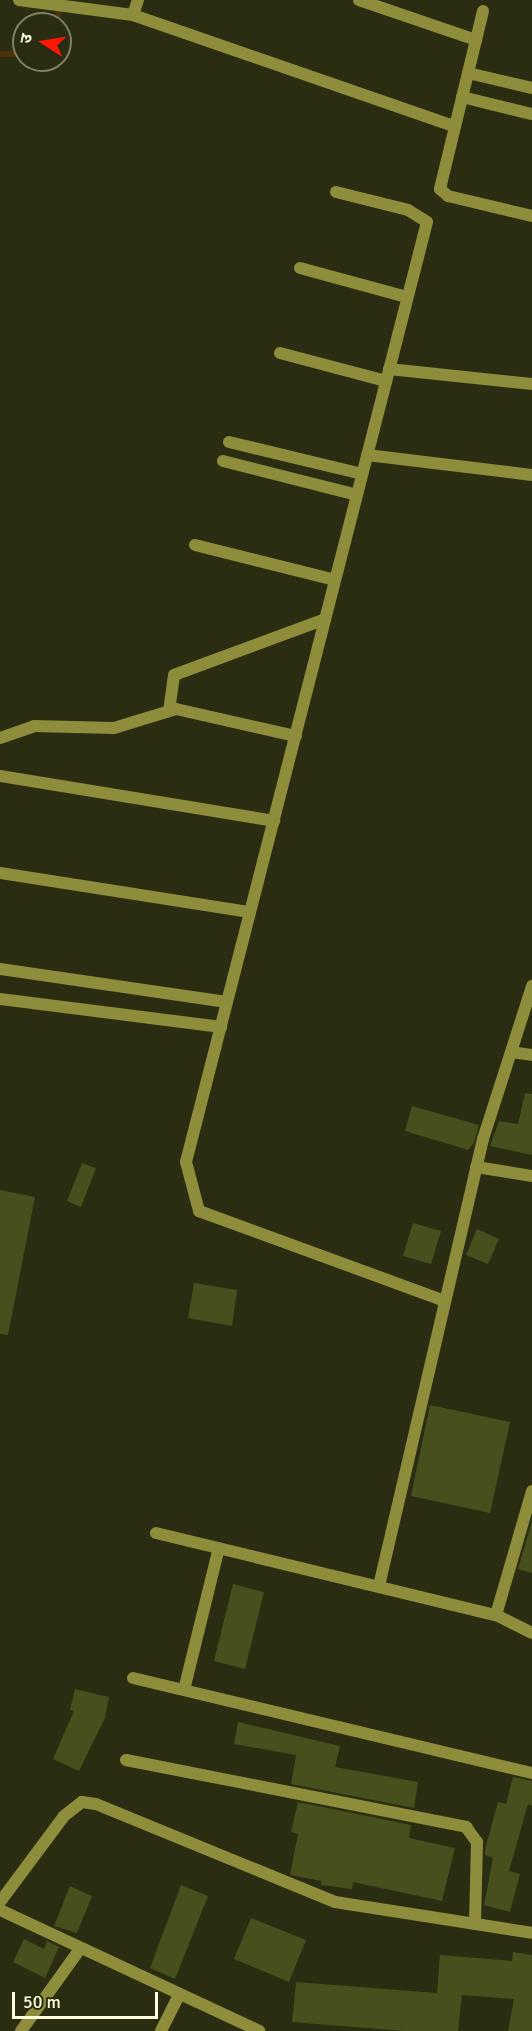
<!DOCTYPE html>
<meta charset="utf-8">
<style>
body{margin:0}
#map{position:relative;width:532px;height:2031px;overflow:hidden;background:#2a2d11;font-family:Signika,"Noto Sans Devanagari",sans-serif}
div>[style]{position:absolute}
.stream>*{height:6px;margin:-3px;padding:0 3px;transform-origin:3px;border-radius:3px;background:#4e320a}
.building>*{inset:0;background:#474f1d}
.street>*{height:12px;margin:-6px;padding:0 6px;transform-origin:6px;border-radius:6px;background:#8d8d3b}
span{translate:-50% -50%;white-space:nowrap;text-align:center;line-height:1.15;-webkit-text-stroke:6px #2a2d11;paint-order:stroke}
.north{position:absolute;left:12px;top:12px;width:60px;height:60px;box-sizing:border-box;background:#2a2d11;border:2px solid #7e8163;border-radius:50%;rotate:282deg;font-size:16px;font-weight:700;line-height:24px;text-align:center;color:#fdffde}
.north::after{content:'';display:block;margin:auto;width:21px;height:27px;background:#ff180a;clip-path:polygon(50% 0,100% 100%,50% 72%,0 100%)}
.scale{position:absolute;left:12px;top:1992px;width:146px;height:27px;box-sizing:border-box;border:3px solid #fdffde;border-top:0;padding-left:8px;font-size:18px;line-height:21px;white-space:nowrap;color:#fdffde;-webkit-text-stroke:4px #2a2d11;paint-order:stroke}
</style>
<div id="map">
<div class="stream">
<i style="left:55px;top:24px;width:20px;rotate:-72deg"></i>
<i style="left:0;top:54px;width:24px;rotate:-2deg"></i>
</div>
<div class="building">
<i style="clip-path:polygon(525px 1093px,532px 1094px,532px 1155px,490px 1146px,499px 1121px,518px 1124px)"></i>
<i style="clip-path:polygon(412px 1106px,479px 1125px,474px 1143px,468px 1150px,405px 1131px)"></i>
<i style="clip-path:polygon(82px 1163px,96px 1168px,81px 1207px,67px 1201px)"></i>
<i style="clip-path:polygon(0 1190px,35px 1197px,8px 1335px,0 1334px)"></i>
<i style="clip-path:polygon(413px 1223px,441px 1231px,431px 1264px,403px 1256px)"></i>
<i style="clip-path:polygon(477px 1229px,499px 1239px,488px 1264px,466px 1255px)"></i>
<i style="clip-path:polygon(194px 1283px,237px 1290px,232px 1326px,188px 1318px)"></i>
<i style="clip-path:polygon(430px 1405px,510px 1422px,490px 1513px,411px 1496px)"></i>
<i style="clip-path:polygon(532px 1521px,532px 1573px,518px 1569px)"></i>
<i style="clip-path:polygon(233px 1584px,264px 1592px,245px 1669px,214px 1661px)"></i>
<i style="clip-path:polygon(75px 1689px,109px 1697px,105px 1718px,79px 1771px,53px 1759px,74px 1711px,70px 1710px)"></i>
<i style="clip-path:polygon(238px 1722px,340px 1746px,335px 1767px,418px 1782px,414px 1808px,291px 1784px,296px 1755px,234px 1744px)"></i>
<i style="clip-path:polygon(513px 1777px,532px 1781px,532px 1806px,528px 1804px,509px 1871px,520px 1874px,510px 1912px,484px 1905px,493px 1858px,485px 1855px,485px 1850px,498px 1802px,506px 1804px)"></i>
<i style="clip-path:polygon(298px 1802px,411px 1825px,409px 1838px,455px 1848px,442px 1901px,353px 1882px,352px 1889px,321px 1885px,321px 1881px,290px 1875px,298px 1834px,291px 1832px)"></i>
<i style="clip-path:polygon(181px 1885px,208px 1896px,175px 1979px,150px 1968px)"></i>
<i style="clip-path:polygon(70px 1886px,92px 1896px,77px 1933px,54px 1926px)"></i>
<i style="clip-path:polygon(251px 1918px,306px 1940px,289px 1982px,234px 1959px)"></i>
<i style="clip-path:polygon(24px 1939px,44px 1949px,47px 1941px,59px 1947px,45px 1978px,13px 1962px)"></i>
<i style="clip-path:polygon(513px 1952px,532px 1955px,532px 2031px,508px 2031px,514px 1999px,462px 1995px,458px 2031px,404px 2031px,292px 2022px,296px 1982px,437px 1993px,440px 1955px,512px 1961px)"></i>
</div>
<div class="street">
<i style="left:19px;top:0;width:115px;rotate:7.5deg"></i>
<i style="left:133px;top:15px;width:340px;rotate:19.1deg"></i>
<i style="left:359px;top:0;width:124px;rotate:18.9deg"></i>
<i style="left:483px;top:11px;width:183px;rotate:103.6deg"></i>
<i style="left:440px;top:189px;width:11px;rotate:41deg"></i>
<i style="left:448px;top:196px;width:86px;rotate:13.4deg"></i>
<i style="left:133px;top:15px;width:16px;rotate:-72deg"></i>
<i style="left:468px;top:73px;width:66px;rotate:13.2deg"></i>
<i style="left:462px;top:97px;width:72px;rotate:13.7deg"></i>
<i style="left:336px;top:192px;width:74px;rotate:14deg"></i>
<i style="left:408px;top:210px;width:22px;rotate:32deg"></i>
<i style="left:427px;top:222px;width:970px;rotate:104.38deg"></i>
<i style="left:186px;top:1162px;width:51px;rotate:75.1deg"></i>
<i style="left:199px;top:1211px;width:262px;rotate:20.1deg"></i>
<i style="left:300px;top:268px;width:111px;rotate:15.2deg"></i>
<i style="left:280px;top:353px;width:110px;rotate:14.8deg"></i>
<i style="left:389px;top:369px;width:144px;rotate:6deg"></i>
<i style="left:229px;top:442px;width:137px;rotate:13.5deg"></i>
<i style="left:367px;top:455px;width:166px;rotate:6.9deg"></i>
<i style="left:223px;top:461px;width:138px;rotate:14.2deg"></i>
<i style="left:195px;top:545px;width:144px;rotate:14deg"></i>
<i style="left:169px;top:711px;width:36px;rotate:-82deg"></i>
<i style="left:174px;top:675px;width:161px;rotate:-20.3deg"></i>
<i style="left:0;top:738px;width:36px;rotate:-19deg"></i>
<i style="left:34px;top:726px;width:80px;rotate:1.4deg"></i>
<i style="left:114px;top:728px;width:65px;rotate:-17deg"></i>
<i style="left:176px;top:709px;width:123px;rotate:12.7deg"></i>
<i style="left:0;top:776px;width:278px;rotate:9.3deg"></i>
<i style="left:0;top:873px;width:253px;rotate:8.9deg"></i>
<i style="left:0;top:969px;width:229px;rotate:8.3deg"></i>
<i style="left:0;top:999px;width:223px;rotate:7.2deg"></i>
<i style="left:511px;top:1052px;width:21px;rotate:8deg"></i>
<i style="left:476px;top:1167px;width:57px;rotate:9.1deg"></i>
<i style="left:156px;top:1533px;width:350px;rotate:13.6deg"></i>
<i style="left:496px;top:1615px;width:40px;rotate:26.6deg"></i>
<i style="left:379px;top:1586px;width:459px;rotate:-76.9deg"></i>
<i style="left:483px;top:1139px;width:161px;rotate:-72.2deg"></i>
<i style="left:496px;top:1615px;width:129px;rotate:-73.8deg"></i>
<i style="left:133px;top:1678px;width:410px;rotate:13.4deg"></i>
<i style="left:184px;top:1690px;width:146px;rotate:-76.2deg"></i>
<i style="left:126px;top:1760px;width:347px;rotate:11.1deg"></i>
<i style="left:466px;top:1827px;width:19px;rotate:54deg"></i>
<i style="left:477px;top:1842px;width:82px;rotate:91.4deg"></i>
<i style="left:0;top:1902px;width:107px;rotate:-53.3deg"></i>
<i style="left:64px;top:1816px;width:23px;rotate:-38deg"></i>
<i style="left:82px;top:1802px;width:14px;rotate:8deg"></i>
<i style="left:96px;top:1804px;width:258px;rotate:22.3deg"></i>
<i style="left:335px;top:1902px;width:199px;rotate:8.9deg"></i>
<i style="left:0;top:1910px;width:286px;rotate:25deg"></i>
<i style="left:21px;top:2031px;width:101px;rotate:-54.3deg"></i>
<i style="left:161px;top:2031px;width:40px;rotate:-63.4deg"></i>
</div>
<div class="north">उ</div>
<div class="scale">50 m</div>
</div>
